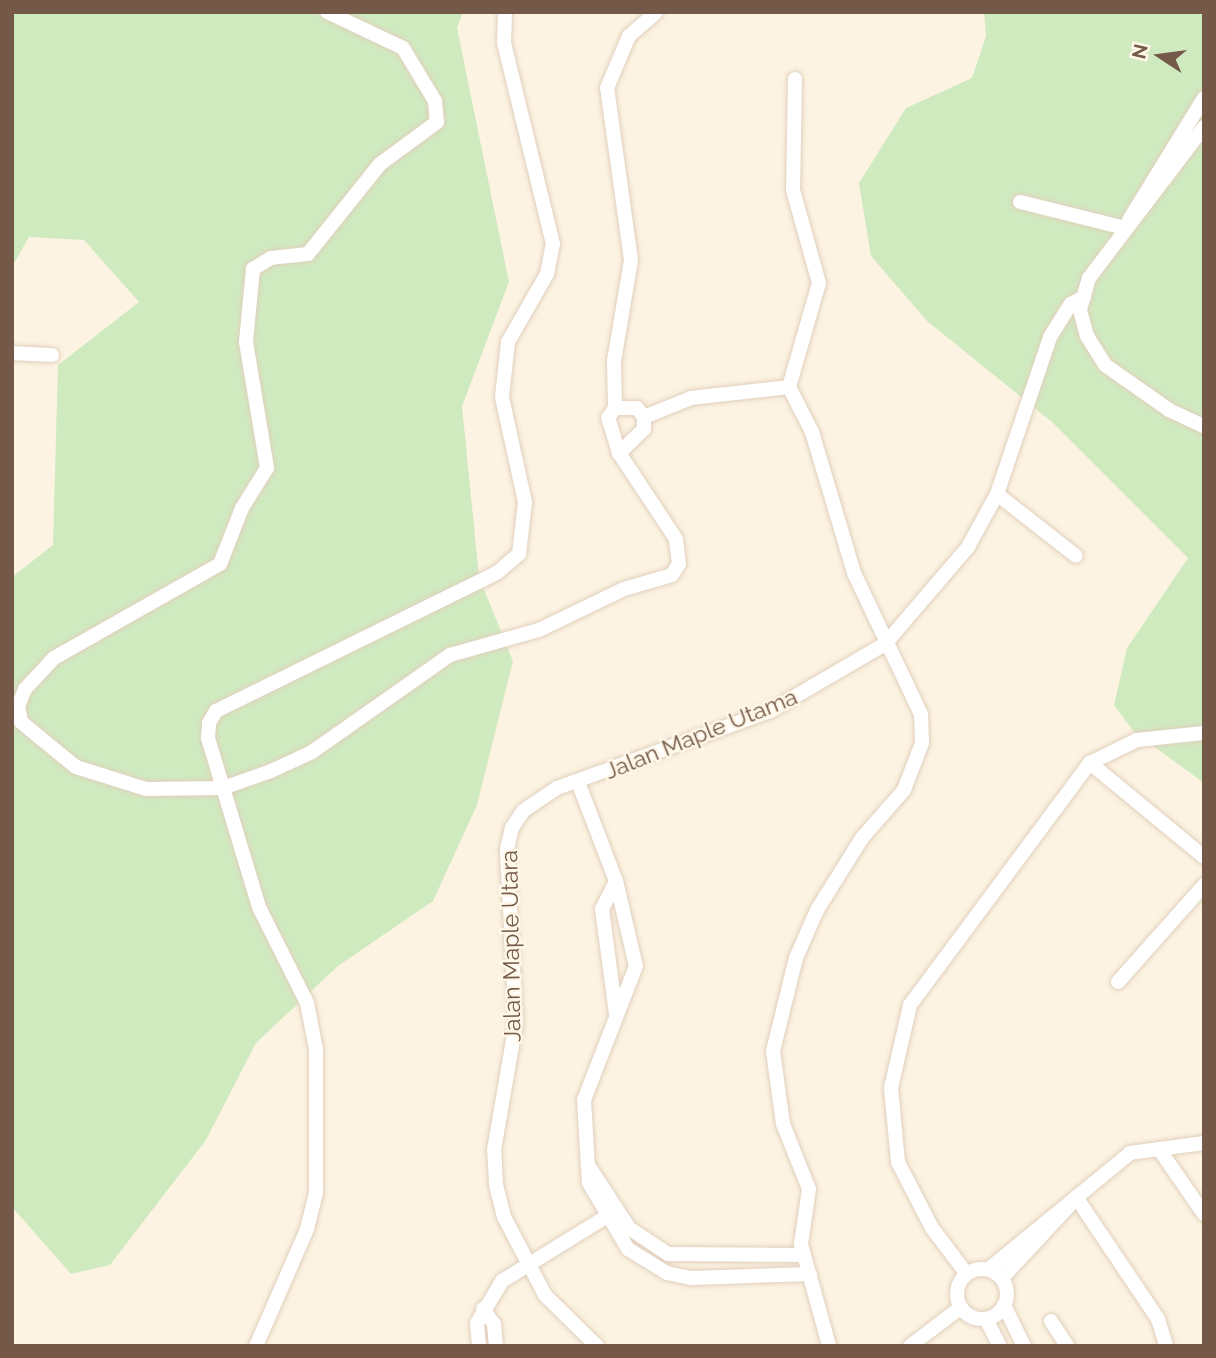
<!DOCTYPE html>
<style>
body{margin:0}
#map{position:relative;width:1216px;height:1358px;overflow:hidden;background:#fdf3e2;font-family:Raleway,sans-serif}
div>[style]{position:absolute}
.green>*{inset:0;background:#d0eac0}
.roads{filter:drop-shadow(0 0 2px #e1cfbd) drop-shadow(0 0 2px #e1cfbd)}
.minor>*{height:14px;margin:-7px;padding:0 7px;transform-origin:7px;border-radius:7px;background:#fff}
.minor>.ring{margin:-7px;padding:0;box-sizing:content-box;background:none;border:14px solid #fff;border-radius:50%}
span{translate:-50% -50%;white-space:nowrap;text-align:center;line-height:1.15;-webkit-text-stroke:5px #fff7e8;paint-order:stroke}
.street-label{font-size:23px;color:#745948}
.frame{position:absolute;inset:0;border:14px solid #745948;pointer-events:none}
.north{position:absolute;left:1125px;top:21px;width:70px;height:70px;-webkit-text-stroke:5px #fff7e8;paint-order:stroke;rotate:283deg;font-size:19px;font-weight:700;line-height:28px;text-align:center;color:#745948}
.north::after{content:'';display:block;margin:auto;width:24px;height:32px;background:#745948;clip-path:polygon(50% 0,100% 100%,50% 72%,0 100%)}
</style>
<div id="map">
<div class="green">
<i style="clip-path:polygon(12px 12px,463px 12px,457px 28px,509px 282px,462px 406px,479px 577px,513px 661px,477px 805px,433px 901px,338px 966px,256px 1043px,206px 1140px,110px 1265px,71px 1274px,12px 1207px,12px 577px,53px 545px,58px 365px,139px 302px,84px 240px,29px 237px,12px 267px)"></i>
<i style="clip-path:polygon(984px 12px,1204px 12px,1204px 783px,1134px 732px,1114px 705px,1127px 648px,1188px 558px,1052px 422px,927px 321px,871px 256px,859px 183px,906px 108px,972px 78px,986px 36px)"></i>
</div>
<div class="roads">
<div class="minor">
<i style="left:327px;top:12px;width:84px;rotate:25.3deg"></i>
<i style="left:403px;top:48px;width:62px;rotate:58.9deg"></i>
<i style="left:435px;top:101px;width:21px;rotate:85deg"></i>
<i style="left:437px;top:122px;width:71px;rotate:143.6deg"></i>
<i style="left:380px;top:164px;width:115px;rotate:128.7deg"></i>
<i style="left:308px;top:254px;width:37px;rotate:174deg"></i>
<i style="left:271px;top:258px;width:21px;rotate:149deg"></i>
<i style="left:253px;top:269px;width:73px;rotate:95.5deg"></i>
<i style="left:246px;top:342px;width:128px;rotate:80.5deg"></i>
<i style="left:267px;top:468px;width:47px;rotate:122deg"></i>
<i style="left:242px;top:508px;width:60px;rotate:111.4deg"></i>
<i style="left:220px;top:564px;width:191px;rotate:150.5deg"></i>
<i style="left:54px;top:658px;width:42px;rotate:133.1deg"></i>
<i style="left:25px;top:689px;width:18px;rotate:112deg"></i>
<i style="left:18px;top:706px;width:16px;rotate:79deg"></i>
<i style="left:21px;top:722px;width:71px;rotate:39.3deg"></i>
<i style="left:76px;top:767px;width:73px;rotate:17.4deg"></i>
<i style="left:146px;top:789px;width:77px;rotate:-0.7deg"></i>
<i style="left:223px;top:788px;width:51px;rotate:-19.5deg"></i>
<i style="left:271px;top:771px;width:45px;rotate:-24.9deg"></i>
<i style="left:312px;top:752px;width:169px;rotate:-35.1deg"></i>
<i style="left:450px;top:655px;width:92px;rotate:-15.7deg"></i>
<i style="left:539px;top:630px;width:94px;rotate:-25.8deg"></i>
<i style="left:624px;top:589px;width:50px;rotate:-16.3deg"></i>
<i style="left:672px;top:575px;width:13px;rotate:-58deg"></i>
<i style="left:679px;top:564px;width:25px;rotate:-97deg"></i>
<i style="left:676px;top:539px;width:103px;rotate:-123.5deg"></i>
<i style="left:795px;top:79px;width:111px;rotate:91deg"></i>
<i style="left:793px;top:190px;width:97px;rotate:74.4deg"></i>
<i style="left:819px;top:283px;width:108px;rotate:106.1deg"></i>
<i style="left:789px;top:387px;width:51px;rotate:62.9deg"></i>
<i style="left:812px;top:432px;width:147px;rotate:73.4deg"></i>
<i style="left:854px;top:573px;width:156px;rotate:64.6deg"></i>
<i style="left:921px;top:714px;width:29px;rotate:88deg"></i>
<i style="left:922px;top:743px;width:50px;rotate:111deg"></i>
<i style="left:904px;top:790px;width:64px;rotate:131.2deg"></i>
<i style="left:862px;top:838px;width:85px;rotate:122deg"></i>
<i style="left:817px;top:910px;width:52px;rotate:113.6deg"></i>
<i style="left:796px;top:958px;width:96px;rotate:103.9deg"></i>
<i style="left:773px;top:1051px;width:74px;rotate:82.2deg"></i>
<i style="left:783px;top:1124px;width:70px;rotate:68.2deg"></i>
<i style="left:809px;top:1189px;width:56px;rotate:98.3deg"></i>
<i style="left:801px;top:1244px;width:106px;rotate:74.6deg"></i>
<i style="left:1204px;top:127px;width:190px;rotate:127.3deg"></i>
<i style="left:1089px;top:278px;width:33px;rotate:106deg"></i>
<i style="left:1080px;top:310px;width:27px;rotate:75deg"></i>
<i style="left:1087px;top:336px;width:34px;rotate:58deg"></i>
<i style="left:1105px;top:365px;width:78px;rotate:35.1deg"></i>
<i style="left:1169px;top:410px;width:38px;rotate:25deg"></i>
<i style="left:1020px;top:202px;width:108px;rotate:13.9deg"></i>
<i style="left:1129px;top:220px;width:143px;rotate:-58.4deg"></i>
<i style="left:12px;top:353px;width:40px;rotate:2.9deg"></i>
<i style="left:615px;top:408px;width:22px"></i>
<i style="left:637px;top:408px;width:11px;rotate:52deg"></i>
<i style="left:644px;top:417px;width:12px;rotate:90deg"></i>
<i style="left:644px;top:429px;width:35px;rotate:136deg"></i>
<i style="left:619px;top:453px;width:37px;rotate:-107deg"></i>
<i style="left:608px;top:418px;width:12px;rotate:-55deg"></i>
<i style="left:615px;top:408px;width:47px;rotate:-91.2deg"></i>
<i style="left:614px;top:361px;width:102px;rotate:-80.4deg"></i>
<i style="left:631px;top:260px;width:174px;rotate:-97.9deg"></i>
<i style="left:607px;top:88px;width:56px;rotate:-67.1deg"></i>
<i style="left:629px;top:36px;width:35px;rotate:-41deg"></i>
<i style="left:644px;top:417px;width:51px;rotate:-22deg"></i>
<i style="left:691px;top:398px;width:99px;rotate:-6.4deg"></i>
<i style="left:997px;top:494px;width:100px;rotate:38.1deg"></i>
<i style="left:1090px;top:763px;width:148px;rotate:39.5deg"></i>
<i style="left:578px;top:782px;width:106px;rotate:69deg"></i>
<i style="left:616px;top:881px;width:87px;rotate:76.8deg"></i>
<i style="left:636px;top:966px;width:144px;rotate:111.2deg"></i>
<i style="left:584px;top:1100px;width:83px;rotate:86.6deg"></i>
<i style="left:589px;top:1183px;width:77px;rotate:59.4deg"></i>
<i style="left:628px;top:1249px;width:46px;rotate:31.6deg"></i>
<i style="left:667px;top:1273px;width:25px;rotate:12deg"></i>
<i style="left:691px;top:1278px;width:119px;rotate:-1.9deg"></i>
<i style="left:1118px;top:982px;width:130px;rotate:-48.4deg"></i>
<i style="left:616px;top:1014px;width:106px;rotate:-97.6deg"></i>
<i style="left:602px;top:909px;width:31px;rotate:-63deg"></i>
<i style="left:1159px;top:1149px;width:79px;rotate:55.3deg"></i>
<i style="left:588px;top:1165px;width:75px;rotate:56.9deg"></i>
<i style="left:629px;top:1228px;width:47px;rotate:33.7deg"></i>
<i style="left:668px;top:1254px;width:136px;rotate:0.4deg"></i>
<i style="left:1076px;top:1197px;width:147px;rotate:56.1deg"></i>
<i style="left:1158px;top:1319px;width:28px;rotate:73deg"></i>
<i class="ring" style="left:957px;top:1269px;width:36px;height:36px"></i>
<i style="left:989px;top:1269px;width:183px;rotate:-39.4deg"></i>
<i style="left:1130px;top:1153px;width:75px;rotate:-7.7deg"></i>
<i style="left:966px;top:1273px;width:56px;rotate:-127.1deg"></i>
<i style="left:932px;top:1228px;width:74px;rotate:-117.3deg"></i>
<i style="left:898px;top:1162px;width:74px;rotate:-95.4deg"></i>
<i style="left:891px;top:1088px;width:85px;rotate:-77.1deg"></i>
<i style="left:910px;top:1005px;width:302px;rotate:-53.4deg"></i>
<i style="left:1090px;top:763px;width:52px;rotate:-26.1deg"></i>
<i style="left:1137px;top:740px;width:67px;rotate:-6deg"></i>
<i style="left:1002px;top:1278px;width:98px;rotate:-47.1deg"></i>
<i style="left:1004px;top:1305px;width:46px;rotate:64deg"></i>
<i style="left:483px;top:1309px;width:19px;rotate:54deg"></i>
<i style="left:494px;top:1324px;width:22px;rotate:85deg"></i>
<i style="left:986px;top:1319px;width:30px;rotate:63deg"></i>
<i style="left:1051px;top:1321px;width:30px;rotate:57deg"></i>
<i style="left:256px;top:1346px;width:128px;rotate:-66.4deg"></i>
<i style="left:307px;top:1229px;width:37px;rotate:-76deg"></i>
<i style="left:316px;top:1193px;width:144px;rotate:-90deg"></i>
<i style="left:316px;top:1049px;width:47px;rotate:-101.1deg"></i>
<i style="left:307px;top:1003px;width:107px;rotate:-116.6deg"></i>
<i style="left:259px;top:907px;width:177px;rotate:-106.8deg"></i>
<i style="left:208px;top:738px;width:15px;rotate:-86deg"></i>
<i style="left:209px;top:723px;width:14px;rotate:-60deg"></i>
<i style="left:216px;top:711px;width:314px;rotate:-26.2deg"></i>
<i style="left:498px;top:572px;width:28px;rotate:-41deg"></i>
<i style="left:519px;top:554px;width:52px;rotate:-83.4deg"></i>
<i style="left:525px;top:502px;width:107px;rotate:-102.4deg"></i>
<i style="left:502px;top:397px;width:55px;rotate:-83.8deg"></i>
<i style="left:508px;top:342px;width:78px;rotate:-60.2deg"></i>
<i style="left:547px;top:274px;width:31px;rotate:-79deg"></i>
<i style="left:553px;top:244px;width:207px;rotate:-103.7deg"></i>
<i style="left:504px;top:43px;width:31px;rotate:-88deg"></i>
<i style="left:479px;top:1346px;width:23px;rotate:-95deg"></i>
<i style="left:477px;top:1323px;width:49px;rotate:-59.2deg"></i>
<i style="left:502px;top:1281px;width:129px;rotate:-31.7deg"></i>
<i style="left:597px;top:1346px;width:73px;rotate:-135.6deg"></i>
<i style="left:545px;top:1295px;width:88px;rotate:-117.7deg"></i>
<i style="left:504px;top:1217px;width:34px;rotate:-104deg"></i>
<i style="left:496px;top:1184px;width:34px;rotate:-93deg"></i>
<i style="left:494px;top:1150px;width:129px;rotate:-80.2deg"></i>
<i style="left:516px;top:1023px;width:174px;rotate:-93deg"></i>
<i style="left:507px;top:849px;width:22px;rotate:-77deg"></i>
<i style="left:512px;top:828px;width:20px;rotate:-57deg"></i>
<i style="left:523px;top:811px;width:41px;rotate:-34.1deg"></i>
<i style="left:557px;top:788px;width:229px;rotate:-19.9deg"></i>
<i style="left:772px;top:710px;width:131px;rotate:-30.3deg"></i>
<i style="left:885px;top:644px;width:128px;rotate:-49.4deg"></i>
<i style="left:968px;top:547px;width:60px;rotate:-61.3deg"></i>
<i style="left:997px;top:494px;width:166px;rotate:-71.3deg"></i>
<i style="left:1050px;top:337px;width:39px;rotate:-58deg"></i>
<i style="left:1071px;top:304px;width:15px;rotate:-28deg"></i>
<i style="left:910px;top:1346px;width:63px;rotate:-37.2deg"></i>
</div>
</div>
<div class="street-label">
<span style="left:701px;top:734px;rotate:-22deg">Jalan Maple Utama</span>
<span style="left:511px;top:946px;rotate:-91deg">Jalan Maple Utara</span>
</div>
<div class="frame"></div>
<div class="north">N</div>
</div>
